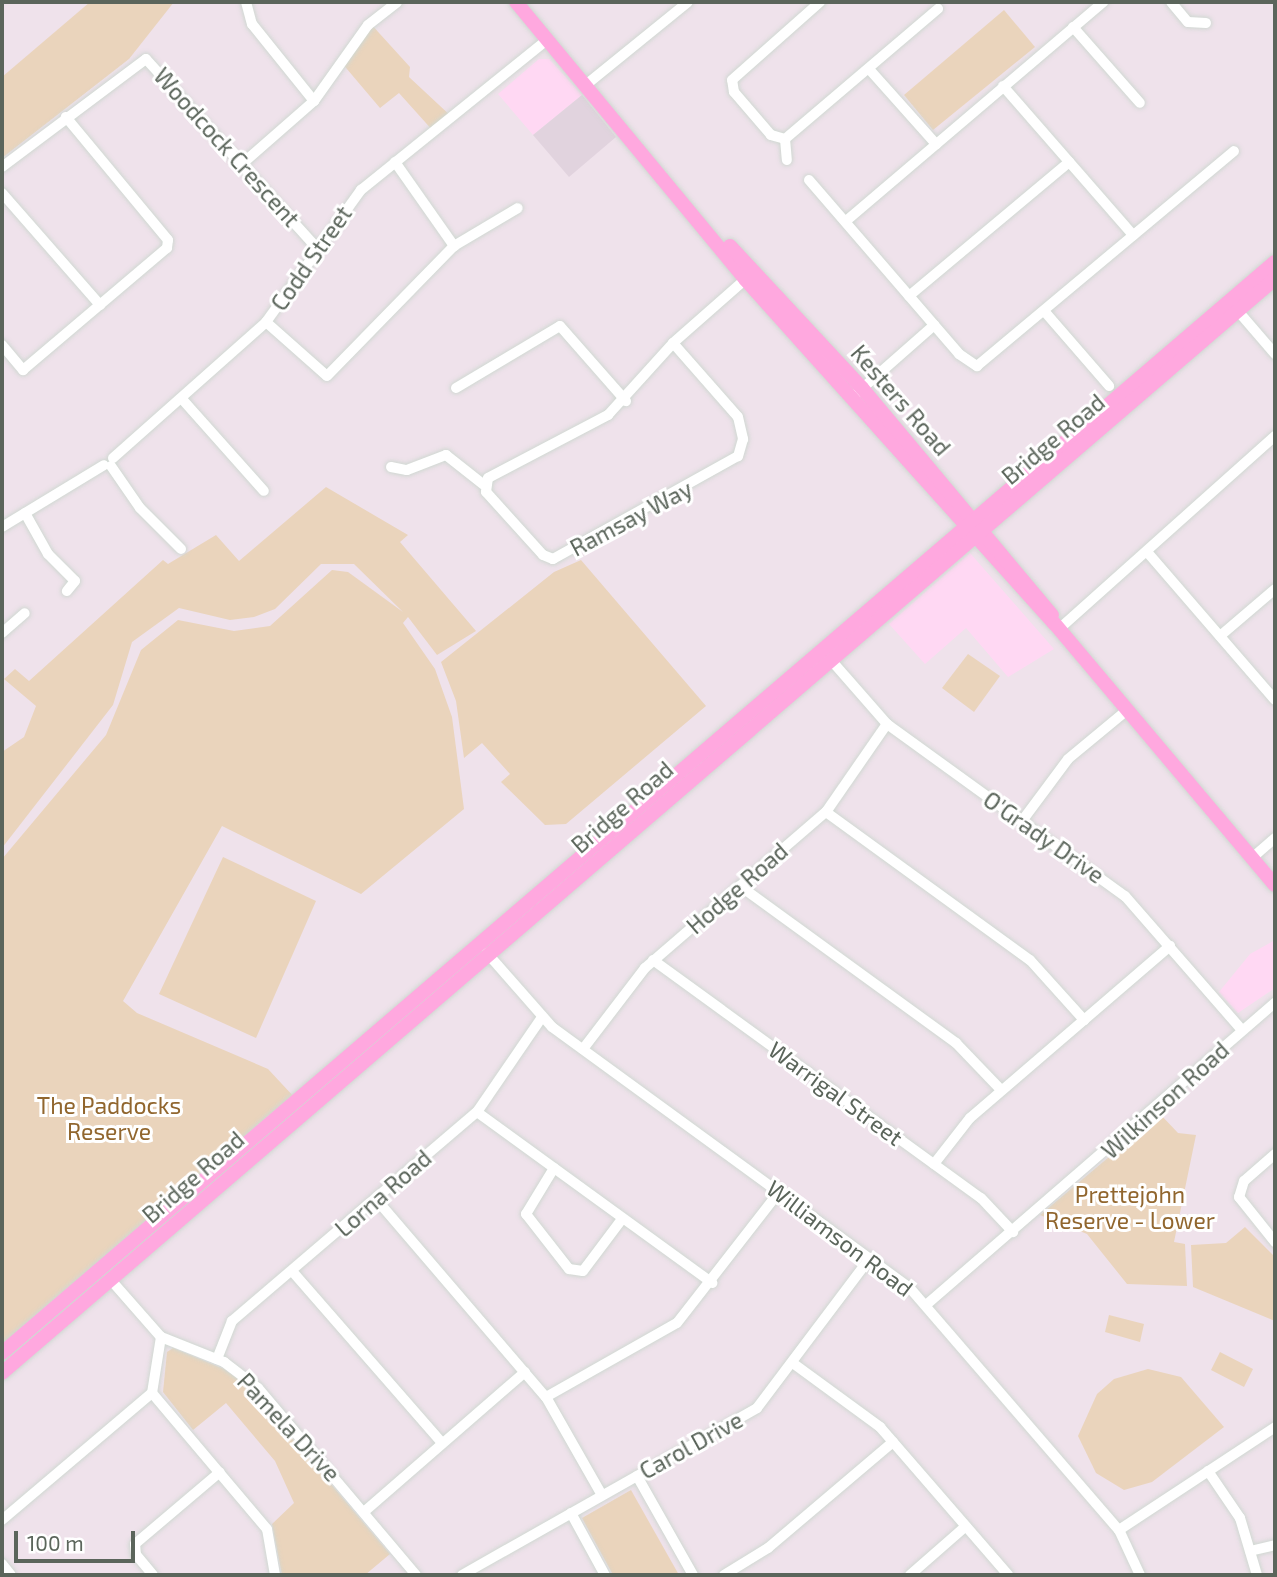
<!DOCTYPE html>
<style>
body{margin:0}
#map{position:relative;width:1277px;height:1577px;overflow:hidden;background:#efe2eb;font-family:"Exo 2",sans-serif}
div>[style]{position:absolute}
.commercial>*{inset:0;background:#ffd8f3}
.education>*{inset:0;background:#e1d3de}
.green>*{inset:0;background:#ead4bc}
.roads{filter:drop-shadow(0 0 2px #d0d8d2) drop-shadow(0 0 2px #d0d8d2)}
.minor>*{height:10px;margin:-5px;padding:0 5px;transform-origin:5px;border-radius:5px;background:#fff}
.major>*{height:14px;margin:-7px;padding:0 7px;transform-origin:7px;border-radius:7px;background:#ffa8df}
span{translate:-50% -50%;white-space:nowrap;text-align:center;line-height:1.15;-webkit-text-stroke:6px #fff;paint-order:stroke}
.street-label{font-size:23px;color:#5b655b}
.park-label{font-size:23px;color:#91662e}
.frame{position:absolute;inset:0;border:4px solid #5b655b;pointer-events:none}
.scale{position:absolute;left:14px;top:1531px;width:121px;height:32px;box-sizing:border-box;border:4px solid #5b655b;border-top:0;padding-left:9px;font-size:21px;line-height:24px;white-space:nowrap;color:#5b655b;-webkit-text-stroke:5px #fff;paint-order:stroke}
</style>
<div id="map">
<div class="commercial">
<i style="clip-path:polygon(539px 59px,549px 59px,582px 95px,533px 135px,498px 94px)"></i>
<i style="clip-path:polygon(970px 553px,1054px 649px,1008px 677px,966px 628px,925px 664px,889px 624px)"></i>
<i style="clip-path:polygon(1275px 940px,1275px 988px,1238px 1013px,1219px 992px,1250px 954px)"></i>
</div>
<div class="education">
<i style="clip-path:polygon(582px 95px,616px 137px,569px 177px,533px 135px)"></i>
</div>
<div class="green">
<i style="clip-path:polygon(90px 2px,174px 2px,129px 59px,2px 158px,2px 77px)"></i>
<i style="clip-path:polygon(1004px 10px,1035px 47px,933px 130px,904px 95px)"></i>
<i style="clip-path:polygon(370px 23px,410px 67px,409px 77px,453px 118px,434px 132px,399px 93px,380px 108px,341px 62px)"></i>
<i style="clip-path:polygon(326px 487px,408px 535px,400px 542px,476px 631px,437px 655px,408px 617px,403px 623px,435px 669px,452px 717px,464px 809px,361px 894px,222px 826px,123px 1001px,137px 1013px,268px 1069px,295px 1098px,2px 1353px,2px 859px,106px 735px,141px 650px,178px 620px,234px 631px,270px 626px,332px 570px,348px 572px,403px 612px,354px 564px,321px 564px,275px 609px,254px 617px,230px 620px,179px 608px,132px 642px,113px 705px,2px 848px,2px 752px,24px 737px,36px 706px,4px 679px,15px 669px,29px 681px,163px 560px,168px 564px,216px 535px,239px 561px)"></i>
<i style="clip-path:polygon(581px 560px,706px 706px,566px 824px,545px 825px,501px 782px,510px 774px,482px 743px,464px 758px,456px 701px,441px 662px,554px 572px)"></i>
<i style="clip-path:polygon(968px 654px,1000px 676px,974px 712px,942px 688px)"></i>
<i style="clip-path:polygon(223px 857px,316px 901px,256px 1038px,159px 994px)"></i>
<i style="clip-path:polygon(1160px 1114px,1178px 1133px,1196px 1135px,1174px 1242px,1185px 1244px,1187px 1286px,1127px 1284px,1087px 1234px,1040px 1215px)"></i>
<i style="clip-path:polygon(1245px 1227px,1275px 1257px,1275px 1321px,1193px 1287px,1191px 1245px,1226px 1243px)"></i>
<i style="clip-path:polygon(1109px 1315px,1144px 1324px,1140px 1342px,1105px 1332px)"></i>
<i style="clip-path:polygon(173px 1348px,224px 1369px,249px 1387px,390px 1554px,365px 1575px,282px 1575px,272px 1524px,294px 1503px,275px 1461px,226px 1403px,193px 1430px,163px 1392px,167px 1352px)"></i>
<i style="clip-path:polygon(1220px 1352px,1253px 1369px,1244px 1387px,1211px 1370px)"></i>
<i style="clip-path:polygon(1148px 1369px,1181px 1377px,1224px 1427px,1152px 1482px,1124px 1490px,1096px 1473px,1078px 1436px,1097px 1394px,1114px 1379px)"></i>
<i style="clip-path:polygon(631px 1490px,679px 1575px,613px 1575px,582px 1518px)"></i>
</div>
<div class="roads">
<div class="minor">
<i style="left:246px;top:2px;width:23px;rotate:75deg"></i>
<i style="left:252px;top:24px;width:99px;rotate:51.2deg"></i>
<i style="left:1171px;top:2px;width:26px;rotate:50deg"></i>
<i style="left:1188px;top:22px;width:18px;rotate:3deg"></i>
<i style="left:1073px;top:27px;width:101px;rotate:48.6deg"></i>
<i style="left:869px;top:69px;width:101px;rotate:48.2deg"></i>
<i style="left:587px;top:84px;width:130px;rotate:-39.1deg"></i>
<i style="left:1003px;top:86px;width:198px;rotate:48.9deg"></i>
<i style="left:785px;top:139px;width:15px;rotate:-164deg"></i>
<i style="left:771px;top:135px;width:57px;rotate:-130.7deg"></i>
<i style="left:734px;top:92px;width:12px;rotate:-99deg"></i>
<i style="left:732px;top:80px;width:118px;rotate:-41.6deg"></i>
<i style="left:785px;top:139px;width:201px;rotate:-40.4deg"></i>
<i style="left:785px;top:139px;width:21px;rotate:85deg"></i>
<i style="left:395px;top:162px;width:103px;rotate:54.9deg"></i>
<i style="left:242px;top:164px;width:96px;rotate:-41.2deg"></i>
<i style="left:314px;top:101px;width:93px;rotate:-54.6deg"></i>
<i style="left:368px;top:25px;width:37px;rotate:-38deg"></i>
<i style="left:2px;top:167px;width:180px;rotate:-36.9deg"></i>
<i style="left:146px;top:59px;width:253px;rotate:47.9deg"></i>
<i style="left:809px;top:180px;width:230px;rotate:49.2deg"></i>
<i style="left:959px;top:354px;width:22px;rotate:34deg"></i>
<i style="left:977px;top:366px;width:335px;rotate:-39.9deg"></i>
<i style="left:2px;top:193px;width:149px;rotate:48.8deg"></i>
<i style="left:846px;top:221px;width:338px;rotate:-40.4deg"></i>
<i style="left:909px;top:296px;width:209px;rotate:-39.9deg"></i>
<i style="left:1238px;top:311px;width:57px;rotate:49.3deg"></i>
<i style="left:1045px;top:312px;width:98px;rotate:49.1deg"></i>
<i style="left:266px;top:322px;width:81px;rotate:41.5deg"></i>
<i style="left:327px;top:376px;width:182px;rotate:-45.7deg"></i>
<i style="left:454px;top:246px;width:74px;rotate:-30.7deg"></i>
<i style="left:673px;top:343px;width:98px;rotate:48.7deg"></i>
<i style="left:738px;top:417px;width:23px;rotate:77deg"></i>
<i style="left:743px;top:439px;width:18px;rotate:106deg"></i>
<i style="left:738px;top:456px;width:212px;rotate:150.9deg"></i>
<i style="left:553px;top:559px;width:11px;rotate:-158deg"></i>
<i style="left:543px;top:555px;width:85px;rotate:-132.1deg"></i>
<i style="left:486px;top:492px;width:14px;rotate:-82deg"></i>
<i style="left:488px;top:478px;width:136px;rotate:-27.7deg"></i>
<i style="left:608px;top:415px;width:97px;rotate:-47.9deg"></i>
<i style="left:673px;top:343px;width:103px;rotate:-41.4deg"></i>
<i style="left:2px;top:345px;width:33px;rotate:50deg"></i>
<i style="left:23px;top:370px;width:189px;rotate:-40.3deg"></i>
<i style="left:167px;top:248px;width:8px;rotate:-83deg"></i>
<i style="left:168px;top:240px;width:160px;rotate:-129.7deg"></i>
<i style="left:456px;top:388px;width:121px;rotate:-30.8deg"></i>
<i style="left:560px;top:326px;width:100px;rotate:48.7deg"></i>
<i style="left:857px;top:393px;width:103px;rotate:-41.4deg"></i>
<i style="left:182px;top:399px;width:123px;rotate:48.3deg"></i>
<i style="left:113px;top:458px;width:205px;rotate:-41.6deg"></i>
<i style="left:266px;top:322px;width:163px;rotate:-54.3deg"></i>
<i style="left:361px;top:190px;width:240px;rotate:-38.9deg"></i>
<i style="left:111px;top:466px;width:51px;rotate:55.4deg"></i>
<i style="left:140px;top:508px;width:58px;rotate:45deg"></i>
<i style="left:391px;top:467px;width:16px;rotate:11deg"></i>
<i style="left:407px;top:470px;width:42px;rotate:-21deg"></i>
<i style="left:446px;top:455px;width:48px;rotate:38.3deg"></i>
<i style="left:25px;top:513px;width:47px;rotate:60.7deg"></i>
<i style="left:48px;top:554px;width:38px;rotate:45deg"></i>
<i style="left:75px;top:581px;width:13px;rotate:129deg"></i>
<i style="left:2px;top:527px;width:119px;rotate:-31.3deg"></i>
<i style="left:1148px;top:553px;width:194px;rotate:49.2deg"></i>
<i style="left:1059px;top:629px;width:290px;rotate:-41.8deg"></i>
<i style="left:2px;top:633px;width:30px;rotate:-41deg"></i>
<i style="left:1220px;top:636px;width:72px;rotate:-40.5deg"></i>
<i style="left:831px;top:660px;width:85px;rotate:48.8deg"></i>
<i style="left:887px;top:724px;width:294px;rotate:35.9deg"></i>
<i style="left:1125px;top:896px;width:178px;rotate:48.9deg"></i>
<i style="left:826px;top:812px;width:252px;rotate:36deg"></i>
<i style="left:1030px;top:960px;width:81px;rotate:48deg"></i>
<i style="left:1022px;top:821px;width:77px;rotate:-53.4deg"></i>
<i style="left:1068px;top:759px;width:75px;rotate:-39.6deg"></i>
<i style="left:1252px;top:858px;width:30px;rotate:-41deg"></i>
<i style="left:740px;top:886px;width:267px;rotate:36deg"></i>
<i style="left:956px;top:1043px;width:65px;rotate:46.2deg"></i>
<i style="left:487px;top:953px;width:98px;rotate:48.7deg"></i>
<i style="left:552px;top:1027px;width:442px;rotate:36.1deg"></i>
<i style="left:909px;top:1287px;width:321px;rotate:49.2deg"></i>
<i style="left:1119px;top:1530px;width:50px;rotate:65deg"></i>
<i style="left:653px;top:960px;width:405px;rotate:36deg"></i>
<i style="left:981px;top:1198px;width:47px;rotate:46.7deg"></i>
<i style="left:583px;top:1049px;width:102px;rotate:-52.6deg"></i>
<i style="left:645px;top:968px;width:239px;rotate:-40.8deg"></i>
<i style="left:826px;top:812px;width:107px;rotate:-55.3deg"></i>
<i style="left:477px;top:1112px;width:291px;rotate:36deg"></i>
<i style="left:1275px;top:1154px;width:41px;rotate:138.9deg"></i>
<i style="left:1244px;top:1181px;width:17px;rotate:107deg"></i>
<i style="left:1239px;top:1197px;width:58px;rotate:51.3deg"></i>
<i style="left:934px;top:1164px;width:58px;rotate:-52deg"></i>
<i style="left:970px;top:1118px;width:264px;rotate:-40.7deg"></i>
<i style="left:554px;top:1168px;width:54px;rotate:121.3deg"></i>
<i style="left:526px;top:1214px;width:70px;rotate:52deg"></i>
<i style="left:569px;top:1269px;width:14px;rotate:8deg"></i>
<i style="left:583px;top:1271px;width:65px;rotate:-53.1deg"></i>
<i style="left:376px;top:1199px;width:261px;rotate:49.4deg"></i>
<i style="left:546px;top:1397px;width:113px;rotate:60.3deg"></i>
<i style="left:292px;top:1271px;width:228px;rotate:48.9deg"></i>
<i style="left:110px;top:1279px;width:77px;rotate:48.7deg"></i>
<i style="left:161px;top:1337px;width:68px;rotate:21.6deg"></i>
<i style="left:224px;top:1362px;width:43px;rotate:37.4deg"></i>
<i style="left:258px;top:1388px;width:245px;rotate:49.8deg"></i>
<i style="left:926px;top:1305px;width:462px;rotate:-40.9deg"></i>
<i style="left:217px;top:1359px;width:41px;rotate:-68.5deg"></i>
<i style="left:232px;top:1321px;width:322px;rotate:-40.5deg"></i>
<i style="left:477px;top:1112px;width:115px;rotate:-55.6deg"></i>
<i style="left:794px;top:1364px;width:107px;rotate:36.2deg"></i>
<i style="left:880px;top:1427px;width:196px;rotate:49.1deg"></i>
<i style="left:152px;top:1393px;width:178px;rotate:49.8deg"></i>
<i style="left:267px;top:1529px;width:47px;rotate:80.1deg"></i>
<i style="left:546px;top:1397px;width:150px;rotate:-29.5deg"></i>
<i style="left:677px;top:1323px;width:166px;rotate:-52.1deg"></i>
<i style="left:1208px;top:1471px;width:57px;rotate:55.8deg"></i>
<i style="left:1240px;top:1518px;width:59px;rotate:73.4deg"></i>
<i style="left:637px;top:1476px;width:114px;rotate:60.5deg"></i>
<i style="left:365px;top:1511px;width:212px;rotate:-41deg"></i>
<i style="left:571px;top:1513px;width:71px;rotate:61.3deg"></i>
<i style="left:2px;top:1520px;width:197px;rotate:-40.3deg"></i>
<i style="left:152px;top:1393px;width:57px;rotate:-80.9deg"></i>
<i style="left:1119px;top:1530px;width:187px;rotate:-33.4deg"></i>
<i style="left:1250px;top:1551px;width:26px;rotate:-13deg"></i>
<i style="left:2px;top:1564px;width:14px;rotate:51deg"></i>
<i style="left:153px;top:1575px;width:26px;rotate:-130deg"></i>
<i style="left:136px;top:1555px;width:11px;rotate:-95deg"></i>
<i style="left:135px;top:1544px;width:111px;rotate:-40.3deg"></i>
<i style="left:462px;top:1575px;width:339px;rotate:-29.5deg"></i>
<i style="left:757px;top:1408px;width:188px;rotate:-53deg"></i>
<i style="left:724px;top:1575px;width:52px;rotate:-31.5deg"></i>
<i style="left:768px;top:1548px;width:164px;rotate:-40.3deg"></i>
<i style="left:910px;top:1575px;width:74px;rotate:-41.2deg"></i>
</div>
<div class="major">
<i style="left:516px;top:2px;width:359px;rotate:50.4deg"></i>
<i style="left:745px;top:279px;width:464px;rotate:48.1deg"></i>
<i style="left:1055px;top:624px;width:341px;rotate:49.9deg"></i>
<i style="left:730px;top:246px;width:194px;rotate:47.1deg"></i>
<i style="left:862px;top:388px;width:296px;rotate:50.1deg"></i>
<i style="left:2px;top:1353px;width:1677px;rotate:-40.6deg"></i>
<i style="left:2px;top:1373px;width:1679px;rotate:-40.68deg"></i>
</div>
</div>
<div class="street-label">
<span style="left:227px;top:147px;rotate:48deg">Woodcock Crescent</span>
<span style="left:311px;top:258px;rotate:-55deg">Codd Street</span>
<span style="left:901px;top:400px;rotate:49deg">Kesters Road</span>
<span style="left:1053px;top:439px;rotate:-40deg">Bridge Road</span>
<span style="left:631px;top:518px;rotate:-28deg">Ramsay Way</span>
<span style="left:622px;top:807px;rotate:-41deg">Bridge Road</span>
<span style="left:1044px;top:837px;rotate:35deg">O'Grady Drive</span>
<span style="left:737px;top:888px;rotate:-41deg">Hodge Road</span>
<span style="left:836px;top:1093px;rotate:36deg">Warrigal Street</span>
<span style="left:1165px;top:1100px;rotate:-42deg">Wilkinson Road</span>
<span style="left:193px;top:1177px;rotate:-41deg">Bridge Road</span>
<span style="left:383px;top:1193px;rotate:-41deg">Lorna Road</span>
<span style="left:840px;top:1238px;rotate:37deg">Williamson Road</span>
<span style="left:289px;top:1427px;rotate:47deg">Pamela Drive</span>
<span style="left:691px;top:1445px;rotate:-29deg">Carol Drive</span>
</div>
<div class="park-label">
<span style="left:109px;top:1118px">The Paddocks<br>Reserve</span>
<span style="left:1130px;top:1207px">Prettejohn<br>Reserve - Lower</span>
</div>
<div class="frame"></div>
<div class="scale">100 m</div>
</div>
